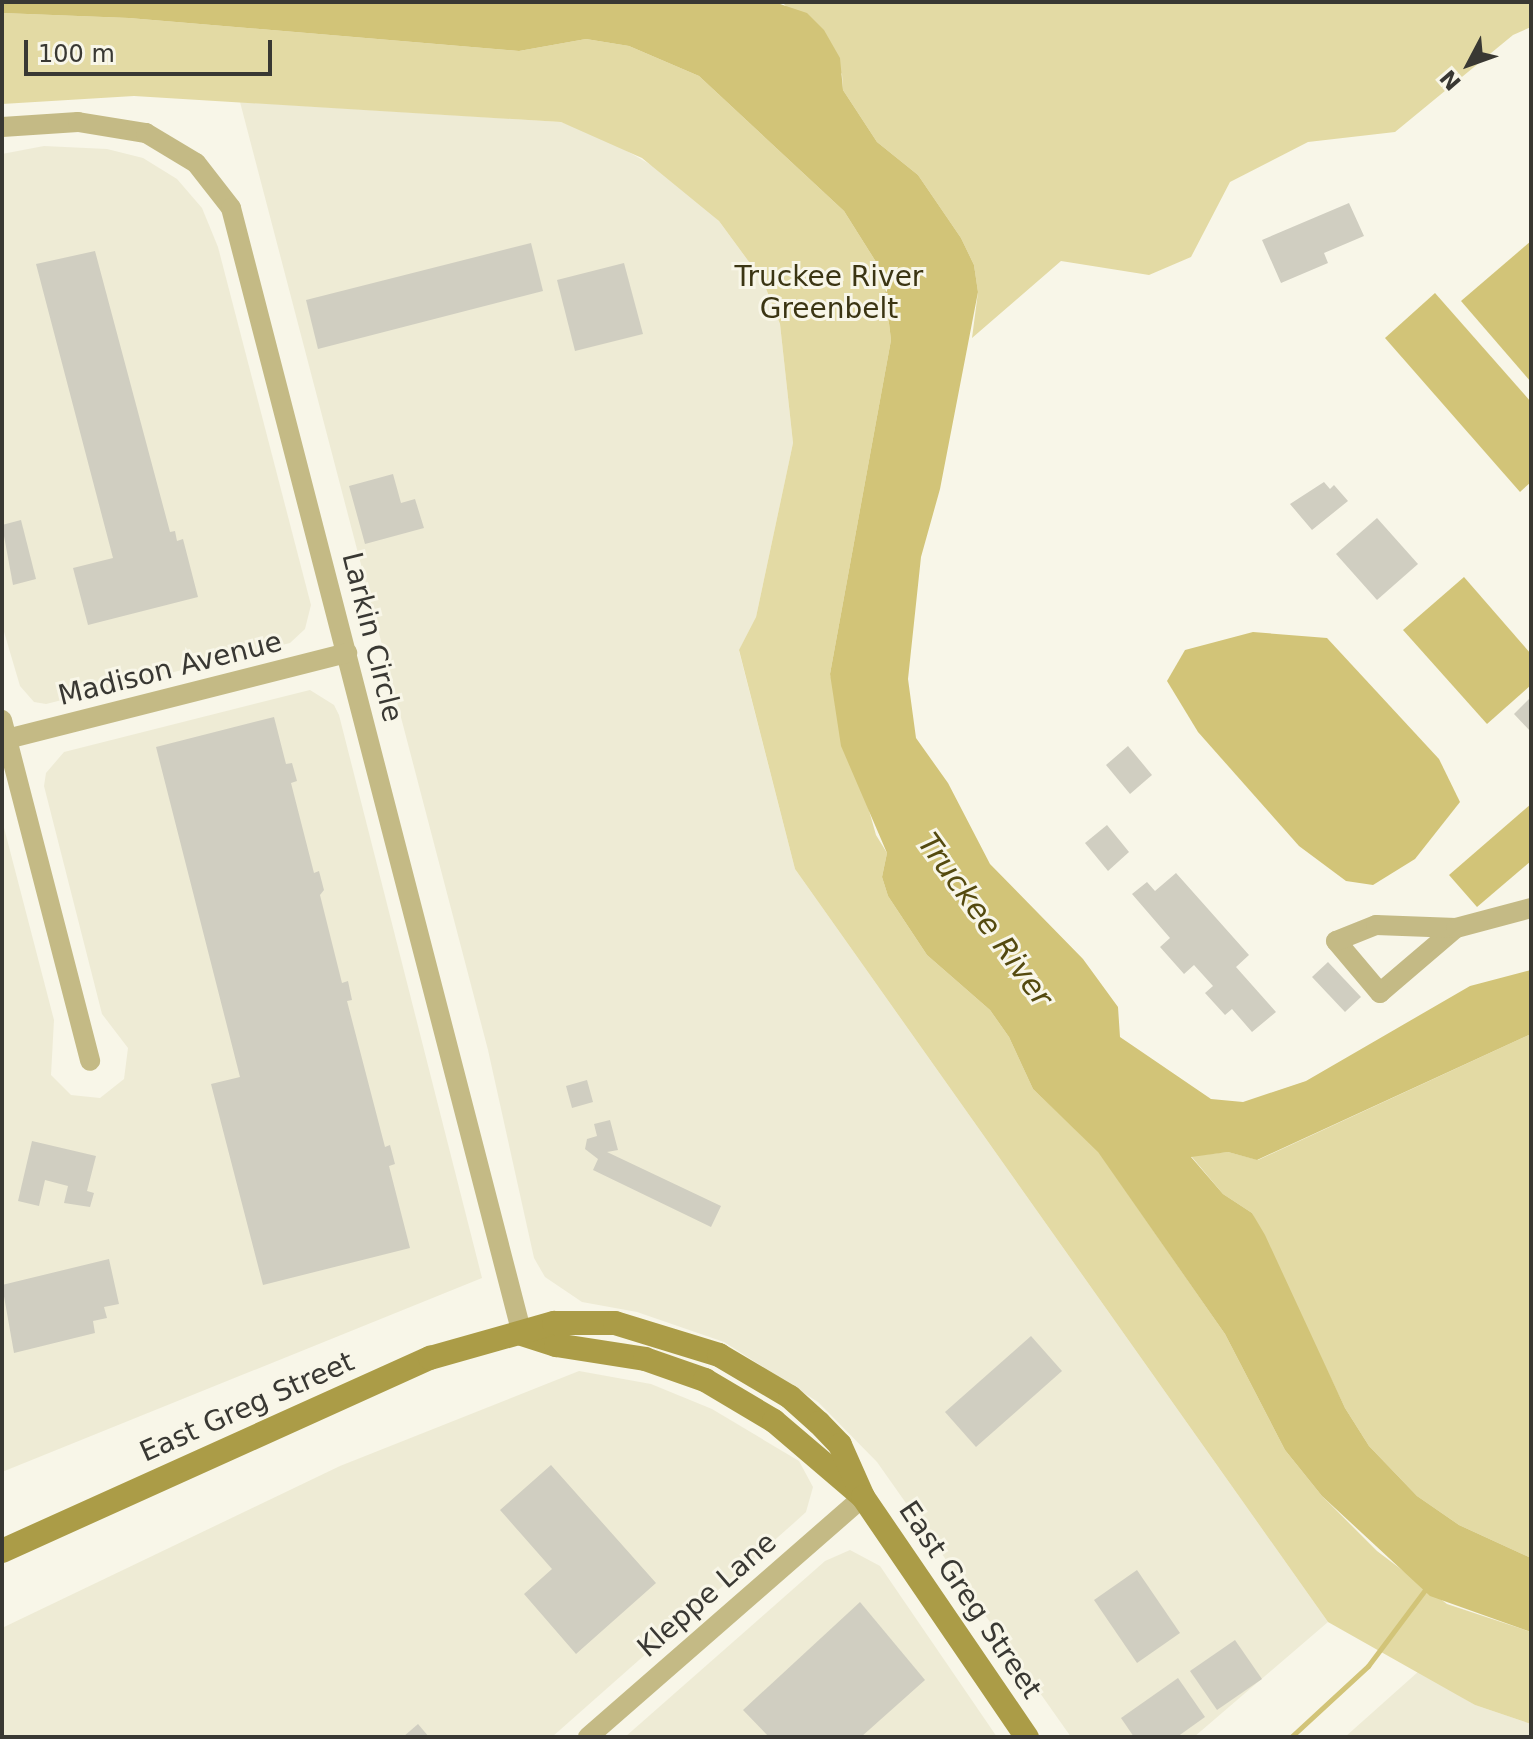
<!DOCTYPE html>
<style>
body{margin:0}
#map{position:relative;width:1533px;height:1739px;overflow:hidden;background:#f8f6e8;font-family:"DejaVu Sans",sans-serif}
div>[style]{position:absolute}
.built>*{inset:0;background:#eeebd5}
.green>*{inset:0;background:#e3daa4}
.water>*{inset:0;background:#d2c478}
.stream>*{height:5px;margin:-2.5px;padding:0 2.5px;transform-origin:2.5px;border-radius:2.5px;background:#d2c478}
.building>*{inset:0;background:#d0cec1}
.minor>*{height:20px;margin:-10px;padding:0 10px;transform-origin:10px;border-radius:10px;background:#c4ba85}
.secondary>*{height:24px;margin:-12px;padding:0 12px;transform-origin:12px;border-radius:12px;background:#ab9c47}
span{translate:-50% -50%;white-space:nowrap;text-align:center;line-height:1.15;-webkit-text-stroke:6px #f8f6e8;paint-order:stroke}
.park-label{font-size:28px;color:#3b3513}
.street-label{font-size:28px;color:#393833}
.water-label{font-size:30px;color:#544a0f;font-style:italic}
.frame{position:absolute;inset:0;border:4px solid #393833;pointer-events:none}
.north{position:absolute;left:1429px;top:24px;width:80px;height:80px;-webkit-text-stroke:6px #f8f6e8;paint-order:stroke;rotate:229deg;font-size:22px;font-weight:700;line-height:32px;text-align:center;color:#393833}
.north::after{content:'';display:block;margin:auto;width:28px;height:36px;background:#393833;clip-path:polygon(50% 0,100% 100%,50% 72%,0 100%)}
.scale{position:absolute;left:24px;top:40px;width:248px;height:36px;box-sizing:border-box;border:4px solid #393833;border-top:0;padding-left:10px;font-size:24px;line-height:28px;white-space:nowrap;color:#393833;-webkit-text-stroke:6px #f8f6e8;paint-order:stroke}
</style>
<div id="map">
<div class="built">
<i style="clip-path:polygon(240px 102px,561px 122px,603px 137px,670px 176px,696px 199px,719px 221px,763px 281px,780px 324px,793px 443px,756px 617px,739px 651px,795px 869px,1328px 1622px,1194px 1737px,1071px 1737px,877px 1462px,818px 1402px,724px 1342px,637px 1312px,582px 1302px,545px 1277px,534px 1258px,488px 1050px)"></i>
<i style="clip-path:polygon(44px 146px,107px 149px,143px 158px,177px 179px,202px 208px,218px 247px,311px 605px,305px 629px,290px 643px,46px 704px,34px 702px,20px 686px,2px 625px,2px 154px)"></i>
<i style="clip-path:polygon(310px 690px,334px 705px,339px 715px,482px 1278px,2px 1472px,2px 820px,54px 1020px,51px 1075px,71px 1095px,100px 1098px,124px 1079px,128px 1048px,102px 1014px,44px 786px,46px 773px,64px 752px)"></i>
<i style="clip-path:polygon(579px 1371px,651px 1384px,712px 1409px,799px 1461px,813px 1487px,806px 1512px,795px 1522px,552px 1737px,2px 1737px,2px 1628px,340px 1466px)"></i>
<i style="clip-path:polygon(850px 1550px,880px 1566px,997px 1737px,625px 1737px,825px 1561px)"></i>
<i style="clip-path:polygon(1419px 1671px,1475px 1705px,1531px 1724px,1531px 1737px,1345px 1737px)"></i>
</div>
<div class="green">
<i style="clip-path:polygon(774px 2px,1531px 2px,1531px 27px,1513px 35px,1395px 132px,1308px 142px,1230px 182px,1191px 257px,1149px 275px,1061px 261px,972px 338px,978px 292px,974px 265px,961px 238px,918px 175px,877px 142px,843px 90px,842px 74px,784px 4px)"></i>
<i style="clip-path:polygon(2px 13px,129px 18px,519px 51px,586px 39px,629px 46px,699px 76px,844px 211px,883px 273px,891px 340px,830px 674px,876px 835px,887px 853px,882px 877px,888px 896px,927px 955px,990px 1010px,1009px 1037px,1033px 1089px,1098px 1151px,1225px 1334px,1285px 1450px,1322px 1496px,1377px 1551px,1447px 1604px,1531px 1632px,1531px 1724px,1475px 1705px,1328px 1622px,795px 869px,739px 650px,756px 617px,793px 443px,780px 324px,763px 281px,719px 221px,642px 158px,561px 122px,134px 96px,2px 104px)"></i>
<i style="clip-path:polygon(1531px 1034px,1531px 1558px,1459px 1525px,1417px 1496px,1369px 1446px,1345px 1408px,1252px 1213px,1223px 1194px,1191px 1156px,1228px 1152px,1258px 1160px)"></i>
</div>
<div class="water">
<i style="clip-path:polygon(2px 2px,774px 2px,807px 13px,824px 30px,840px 58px,843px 90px,877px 142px,918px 175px,961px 238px,974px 265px,978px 292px,940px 489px,921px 557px,908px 679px,916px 738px,948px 783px,990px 864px,1083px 959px,1118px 1007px,1120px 1037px,1211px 1099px,1243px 1102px,1306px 1081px,1470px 986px,1531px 970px,1531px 1034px,1257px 1160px,1228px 1152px,1191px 1157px,1223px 1194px,1252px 1213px,1265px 1235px,1345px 1408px,1369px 1446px,1417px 1496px,1459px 1525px,1531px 1558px,1531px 1632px,1430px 1596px,1322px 1496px,1285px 1450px,1225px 1334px,1098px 1152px,1033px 1089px,1009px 1037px,990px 1010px,927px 955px,888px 896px,882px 877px,887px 853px,841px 746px,830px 674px,891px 340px,883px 273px,844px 211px,699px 76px,629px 46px,586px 39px,519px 51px,129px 18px,2px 13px)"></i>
<i style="clip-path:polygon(1531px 241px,1531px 382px,1461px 301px)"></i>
<i style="clip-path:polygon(1435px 293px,1531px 402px,1531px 482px,1520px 492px,1385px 338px)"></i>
<i style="clip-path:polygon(1464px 577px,1531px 654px,1531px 685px,1487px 724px,1403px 630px)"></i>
<i style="clip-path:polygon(1253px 632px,1327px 638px,1439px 759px,1460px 802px,1415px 859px,1373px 885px,1346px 881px,1299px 846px,1198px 732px,1167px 681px,1185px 650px)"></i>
<i style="clip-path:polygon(1531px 804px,1531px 861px,1477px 907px,1449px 875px)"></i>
</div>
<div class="stream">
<i style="left:1291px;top:1737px;width:105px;rotate:-42.7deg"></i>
<i style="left:1368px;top:1666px;width:99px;rotate:-53.2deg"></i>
</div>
<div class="building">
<i style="clip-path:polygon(1349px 203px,1364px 236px,1324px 253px,1328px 263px,1281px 283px,1262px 240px)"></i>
<i style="clip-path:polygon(531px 243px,543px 291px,318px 349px,306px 300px)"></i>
<i style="clip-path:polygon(95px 251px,170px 532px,175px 531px,177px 541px,183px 539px,198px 597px,88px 625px,73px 568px,113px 558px,36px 264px)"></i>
<i style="clip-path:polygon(624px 263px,643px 334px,575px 351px,557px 280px)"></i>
<i style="clip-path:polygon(393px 474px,401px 503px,415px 499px,424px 528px,365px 544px,349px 486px)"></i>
<i style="clip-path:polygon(1324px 482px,1330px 489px,1334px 485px,1348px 501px,1312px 530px,1290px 504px)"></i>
<i style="clip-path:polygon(1377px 518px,1418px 564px,1377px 600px,1336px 554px)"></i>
<i style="clip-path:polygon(21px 520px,36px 579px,13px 585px,2px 525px)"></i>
<i style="clip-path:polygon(1531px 697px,1531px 732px,1514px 714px)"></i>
<i style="clip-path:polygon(274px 717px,286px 764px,292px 763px,297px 781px,291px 783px,314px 873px,319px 871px,324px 890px,320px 895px,342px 983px,348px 981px,352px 1000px,347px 1001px,385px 1147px,390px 1145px,395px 1164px,389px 1166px,410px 1248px,263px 1285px,211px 1084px,240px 1077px,156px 747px)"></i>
<i style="clip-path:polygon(1128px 746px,1152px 775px,1130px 794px,1106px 765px)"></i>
<i style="clip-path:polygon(1107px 825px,1129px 852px,1108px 871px,1085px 843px)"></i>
<i style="clip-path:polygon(1176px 873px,1249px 955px,1236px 967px,1276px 1012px,1252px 1032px,1232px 1009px,1225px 1015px,1205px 993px,1213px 986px,1194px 965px,1184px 974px,1160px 947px,1170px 938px,1132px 894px,1147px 882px,1155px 891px)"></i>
<i style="clip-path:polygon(1328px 962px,1361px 997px,1345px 1012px,1312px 977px)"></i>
<i style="clip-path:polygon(587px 1080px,593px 1102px,572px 1108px,566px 1086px)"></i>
<i style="clip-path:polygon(610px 1120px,618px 1150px,607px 1152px,721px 1206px,711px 1227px,593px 1170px,598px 1159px,585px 1149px,587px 1139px,597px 1136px,594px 1124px)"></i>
<i style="clip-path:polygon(32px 1141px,96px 1156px,87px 1191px,94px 1193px,90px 1207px,64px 1203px,68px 1186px,45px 1180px,39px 1206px,18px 1201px)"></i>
<i style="clip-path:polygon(109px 1259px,119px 1304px,104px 1307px,107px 1318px,93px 1321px,95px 1333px,14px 1353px,2px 1285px)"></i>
<i style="clip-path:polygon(1031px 1336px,1062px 1371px,976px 1447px,945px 1412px)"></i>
<i style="clip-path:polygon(551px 1465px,656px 1583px,576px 1654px,524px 1594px,552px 1569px,500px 1510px)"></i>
<i style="clip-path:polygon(1137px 1570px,1180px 1633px,1137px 1663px,1094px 1600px)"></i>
<i style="clip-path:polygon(860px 1602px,925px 1680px,861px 1737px,769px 1737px,743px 1710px)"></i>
<i style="clip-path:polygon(1235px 1640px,1262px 1679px,1217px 1710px,1190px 1671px)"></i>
<i style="clip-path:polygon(1178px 1678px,1205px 1717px,1177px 1737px,1134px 1737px,1121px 1718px)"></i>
<i style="clip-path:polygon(418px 1724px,429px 1737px,403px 1737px)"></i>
</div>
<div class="minor">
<i style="left:2px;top:127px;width:76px;rotate:-3.8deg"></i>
<i style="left:78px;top:122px;width:69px;rotate:9.2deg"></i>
<i style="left:146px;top:133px;width:58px;rotate:31deg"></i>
<i style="left:196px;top:163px;width:57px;rotate:52.1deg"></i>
<i style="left:231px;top:208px;width:1163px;rotate:75.51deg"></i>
<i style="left:2px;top:720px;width:352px;rotate:75.5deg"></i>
<i style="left:7px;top:739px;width:351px;rotate:-14.2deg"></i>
<i style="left:1456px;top:928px;width:100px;rotate:139.5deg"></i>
<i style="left:1380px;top:993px;width:68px;rotate:-130.2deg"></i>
<i style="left:1336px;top:941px;width:43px;rotate:-21.8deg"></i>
<i style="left:1376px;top:925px;width:80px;rotate:2.1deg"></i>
<i style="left:1456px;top:928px;width:78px;rotate:-14.9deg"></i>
<i style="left:588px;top:1737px;width:365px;rotate:-41.1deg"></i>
</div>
<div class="secondary">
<i style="left:522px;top:1334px;width:36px;rotate:18deg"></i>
<i style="left:556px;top:1345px;width:90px;rotate:8.9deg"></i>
<i style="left:645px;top:1359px;width:64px;rotate:19.3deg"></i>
<i style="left:705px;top:1380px;width:80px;rotate:30.7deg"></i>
<i style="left:774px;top:1421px;width:117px;rotate:40.5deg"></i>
<i style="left:2px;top:1551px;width:470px;rotate:-24.3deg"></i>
<i style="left:430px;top:1358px;width:129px;rotate:-15.8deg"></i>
<i style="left:554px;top:1323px;width:61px"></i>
<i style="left:615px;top:1323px;width:109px;rotate:17.1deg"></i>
<i style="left:719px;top:1355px;width:82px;rotate:30.6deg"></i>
<i style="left:790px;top:1397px;width:39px;rotate:42deg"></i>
<i style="left:819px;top:1423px;width:30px;rotate:46deg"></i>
<i style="left:840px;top:1445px;width:57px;rotate:66.1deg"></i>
<i style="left:863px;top:1497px;width:291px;rotate:55.7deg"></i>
</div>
<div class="park-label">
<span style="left:829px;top:293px">Truckee River<br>Greenbelt</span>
</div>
<div class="street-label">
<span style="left:372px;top:637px;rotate:76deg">Larkin Circle</span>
<span style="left:170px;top:669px;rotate:-14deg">Madison Avenue</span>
<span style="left:247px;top:1407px;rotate:-24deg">East Greg Street</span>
<span style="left:707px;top:1595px;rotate:-41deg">Kleppe Lane</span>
<span style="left:970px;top:1600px;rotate:56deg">East Greg Street</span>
</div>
<div class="water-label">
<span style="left:985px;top:920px;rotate:54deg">Truckee River</span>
</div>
<div class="frame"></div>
<div class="north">N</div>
<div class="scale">100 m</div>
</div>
